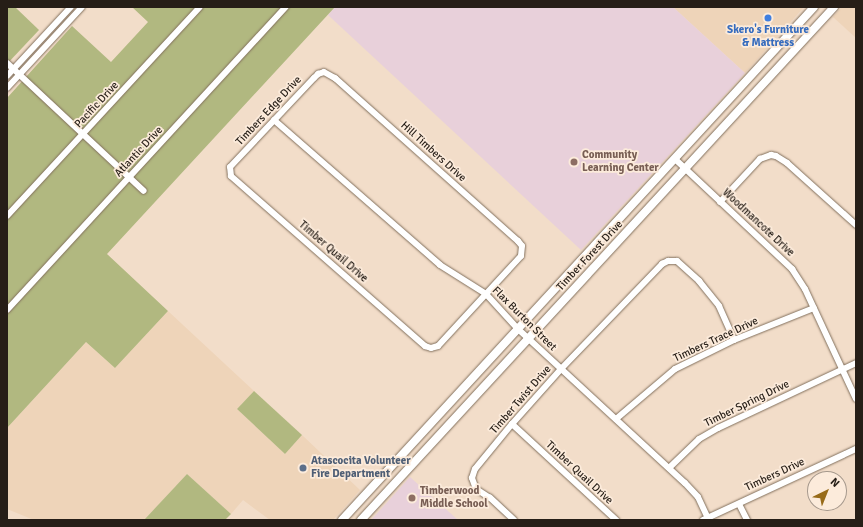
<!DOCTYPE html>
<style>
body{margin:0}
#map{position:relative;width:863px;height:527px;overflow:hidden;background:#f2ddc9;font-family:Signika,sans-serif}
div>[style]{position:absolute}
.built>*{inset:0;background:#eed4b9}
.education>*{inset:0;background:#e8d0da}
.green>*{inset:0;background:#b1b880}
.roads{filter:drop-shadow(0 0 1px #82705d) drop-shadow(0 0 1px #82705d)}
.minor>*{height:6px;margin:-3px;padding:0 3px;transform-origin:3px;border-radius:3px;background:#fff}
.secondary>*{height:8px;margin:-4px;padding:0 4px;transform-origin:4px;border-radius:4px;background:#fff}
.dots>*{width:11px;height:11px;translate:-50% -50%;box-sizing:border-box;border:2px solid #fcebdb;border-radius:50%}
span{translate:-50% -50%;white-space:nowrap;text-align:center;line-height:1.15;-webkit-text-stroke:3.5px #fcebdb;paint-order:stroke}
.shop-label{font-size:11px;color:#366cbe;font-weight:700}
.street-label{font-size:11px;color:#261e17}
.education-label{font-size:11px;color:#785e54;font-weight:700}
.left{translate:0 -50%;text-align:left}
.service-label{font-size:11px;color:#4e5e75;font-weight:700}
.frame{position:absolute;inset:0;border:8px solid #261e17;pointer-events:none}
.north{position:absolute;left:807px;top:471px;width:40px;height:40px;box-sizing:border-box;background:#fcebdb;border:1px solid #a6998d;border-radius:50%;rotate:43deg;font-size:11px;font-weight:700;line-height:16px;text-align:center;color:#261e17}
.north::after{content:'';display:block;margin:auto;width:14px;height:18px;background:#986b19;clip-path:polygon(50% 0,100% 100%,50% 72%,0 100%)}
</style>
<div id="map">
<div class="built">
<i style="clip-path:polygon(673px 7px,804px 7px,745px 73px)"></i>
<i style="clip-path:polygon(842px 7px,856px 7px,856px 38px,833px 17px)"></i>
<i style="clip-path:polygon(168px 311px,254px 391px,237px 409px,285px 454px,302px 435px,360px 490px,333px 520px,270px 520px,243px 500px,231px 514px,187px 474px,144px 520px,34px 520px,7px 509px,7px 428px,86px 342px,115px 368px)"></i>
</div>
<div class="education">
<i style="clip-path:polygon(335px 7px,673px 7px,745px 73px,581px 250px,328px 15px)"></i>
<i style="clip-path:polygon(410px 477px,458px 520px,371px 520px)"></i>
</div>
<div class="green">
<i style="clip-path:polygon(7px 7px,15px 7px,39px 30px,7px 64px)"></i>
<i style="clip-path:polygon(132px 7px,335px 7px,107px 254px,168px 311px,115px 368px,86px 342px,7px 428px,7px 98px,72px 26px,111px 62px,148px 22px)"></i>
<i style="clip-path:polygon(254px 391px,302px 435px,285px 454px,237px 409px)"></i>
<i style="clip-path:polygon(187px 474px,231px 514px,225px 520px,144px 520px)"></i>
</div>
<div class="roads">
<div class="minor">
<i style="left:7px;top:63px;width:187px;rotate:43.1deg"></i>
<i style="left:324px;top:72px;width:13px;rotate:29deg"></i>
<i style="left:335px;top:78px;width:245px;rotate:41.7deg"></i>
<i style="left:518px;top:241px;width:6px;rotate:51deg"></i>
<i style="left:522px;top:246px;width:10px;rotate:96deg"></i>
<i style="left:521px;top:256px;width:122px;rotate:132.7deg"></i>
<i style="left:438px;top:346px;width:7px;rotate:164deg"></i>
<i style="left:431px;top:348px;width:6px;rotate:-162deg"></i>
<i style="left:425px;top:346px;width:258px;rotate:-138.8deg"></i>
<i style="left:231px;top:176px;width:9px;rotate:-96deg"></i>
<i style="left:230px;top:167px;width:122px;rotate:-46.7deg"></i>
<i style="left:314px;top:78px;width:6px;rotate:-45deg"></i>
<i style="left:318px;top:74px;width:6px;rotate:-18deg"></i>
<i style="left:7px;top:76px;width:94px;rotate:-47.2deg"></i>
<i style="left:7px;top:88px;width:110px;rotate:-47.2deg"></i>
<i style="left:274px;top:120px;width:220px;rotate:41.1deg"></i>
<i style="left:440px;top:265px;width:54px;rotate:32.2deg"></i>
<i style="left:486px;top:294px;width:47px;rotate:47.6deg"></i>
<i style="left:518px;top:329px;width:227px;rotate:42.7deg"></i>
<i style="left:685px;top:483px;width:19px;rotate:47deg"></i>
<i style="left:698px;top:497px;width:23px;rotate:65deg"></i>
<i style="left:675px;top:159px;width:161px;rotate:43.2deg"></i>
<i style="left:792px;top:269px;width:24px;rotate:57deg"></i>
<i style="left:805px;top:289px;width:121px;rotate:65.1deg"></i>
<i style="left:720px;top:202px;width:59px;rotate:-47.1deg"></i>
<i style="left:760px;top:159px;width:12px;rotate:-20deg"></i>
<i style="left:771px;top:155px;width:5px;rotate:11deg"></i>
<i style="left:776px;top:156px;width:13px;rotate:32deg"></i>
<i style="left:787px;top:163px;width:93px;rotate:41.9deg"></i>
<i style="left:7px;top:216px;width:284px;rotate:-47.3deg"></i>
<i style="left:7px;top:310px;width:412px;rotate:-47.4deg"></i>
<i style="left:616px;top:419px;width:77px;rotate:-40.3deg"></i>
<i style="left:675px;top:369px;width:66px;rotate:-26.2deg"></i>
<i style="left:734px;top:340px;width:86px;rotate:-21.8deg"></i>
<i style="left:512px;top:424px;width:142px;rotate:42.7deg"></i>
<i style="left:669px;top:468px;width:42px;rotate:-44deg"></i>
<i style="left:699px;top:439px;width:22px;rotate:-30deg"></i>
<i style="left:718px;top:428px;width:153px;rotate:-25.2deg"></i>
<i style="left:739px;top:504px;width:18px;rotate:63deg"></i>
<i style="left:514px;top:520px;width:33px;rotate:-137deg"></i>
<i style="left:490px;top:498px;width:17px;rotate:-147deg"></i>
<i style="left:476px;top:489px;width:12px;rotate:-110deg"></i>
<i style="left:472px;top:478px;width:9px;rotate:-72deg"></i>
<i style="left:475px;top:469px;width:58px;rotate:-50.6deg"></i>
<i style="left:512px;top:424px;width:74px;rotate:-48.3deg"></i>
<i style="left:561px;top:369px;width:146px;rotate:-46.1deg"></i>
<i style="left:662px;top:264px;width:7px;rotate:-27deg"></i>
<i style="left:668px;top:261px;width:9px"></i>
<i style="left:677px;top:261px;width:30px;rotate:42deg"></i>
<i style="left:699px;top:281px;width:32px;rotate:51deg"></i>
<i style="left:719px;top:306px;width:37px;rotate:66deg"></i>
<i style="left:703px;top:520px;width:169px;rotate:-24.9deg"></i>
</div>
<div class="secondary">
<i style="left:342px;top:520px;width:697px;rotate:-47.38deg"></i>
<i style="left:361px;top:520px;width:698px;rotate:-47.32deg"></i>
</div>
</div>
<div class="dots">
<i style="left:768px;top:18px;background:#3f7fe0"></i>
<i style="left:574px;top:162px;background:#8d6e63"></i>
<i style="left:303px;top:468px;background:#5c6f8a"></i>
<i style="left:412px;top:498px;background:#8d6e63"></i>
</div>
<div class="shop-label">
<span style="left:768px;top:37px">Skero's Furniture<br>&amp; Mattress</span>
</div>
<div class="street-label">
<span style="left:97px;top:105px;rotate:-47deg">Pacific Drive</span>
<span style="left:269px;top:111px;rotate:-47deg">Timbers Edge Drive</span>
<span style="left:139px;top:152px;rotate:-47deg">Atlantic Drive</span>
<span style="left:433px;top:152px;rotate:42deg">Hill Timbers Drive</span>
<span style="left:758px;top:223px;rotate:43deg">Woodmancote Drive</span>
<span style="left:333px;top:252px;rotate:41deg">Timber Quail Drive</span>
<span style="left:590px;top:256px;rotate:-47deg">Timber Forest Drive</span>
<span style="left:524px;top:319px;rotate:45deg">Flax Burton Street</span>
<span style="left:716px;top:340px;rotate:-25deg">Timbers Trace Drive</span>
<span style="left:521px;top:400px;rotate:-49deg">Timber Twist Drive</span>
<span style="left:747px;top:404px;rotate:-26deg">Timber Spring Drive</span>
<span style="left:579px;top:473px;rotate:43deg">Timber Quail Drive</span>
<span style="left:775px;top:475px;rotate:-25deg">Timbers Drive</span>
</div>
<div class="education-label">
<span class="left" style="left:582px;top:162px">Community<br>Learning Center</span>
<span class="left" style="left:420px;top:498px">Timberwood<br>Middle School</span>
</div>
<div class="service-label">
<span class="left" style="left:311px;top:468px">Atascocita Volunteer<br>Fire Department</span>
</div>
<div class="frame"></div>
<div class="north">N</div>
</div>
